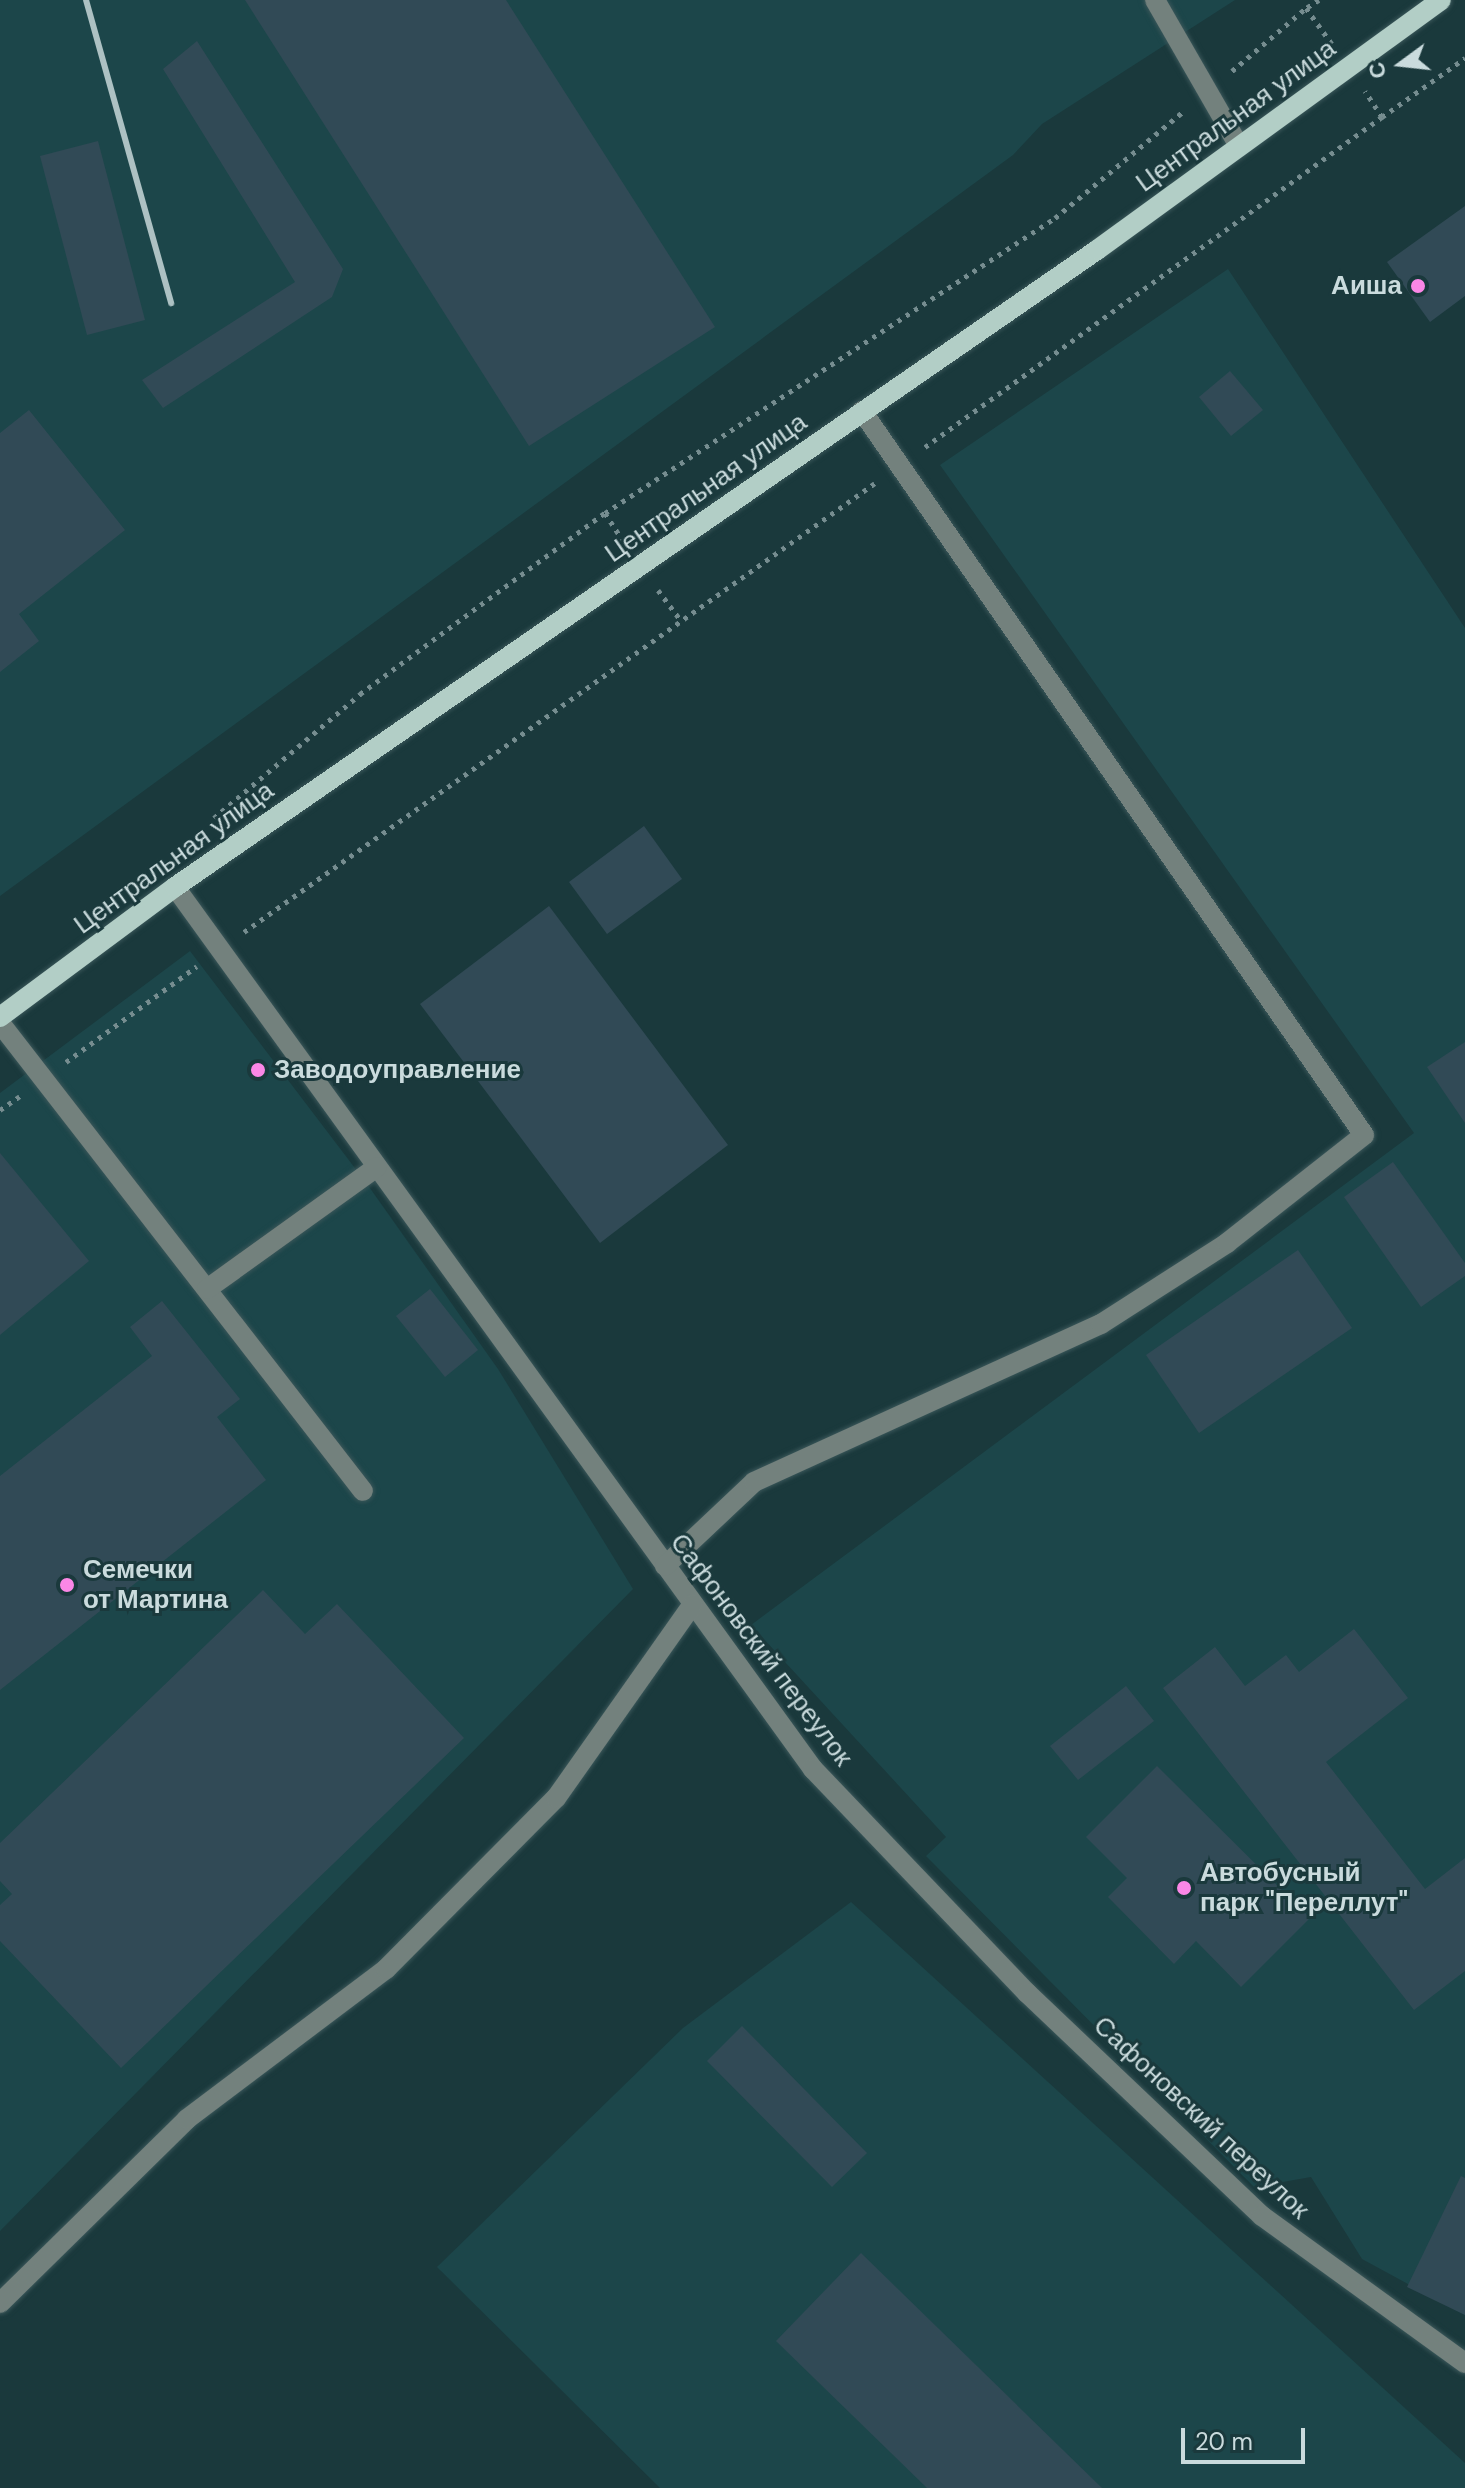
<!DOCTYPE html>
<meta charset="utf-8">
<style>
body{margin:0}
#map{position:relative;width:1465px;height:2488px;overflow:hidden;background:#1a393c;font-family:"DM Sans",sans-serif}
div>[style]{position:absolute}
.built>*{inset:0;background:#1c464a}
.building>*{inset:0;background:#314a56}
.path>*{height:5px;margin-top:-2.5px;transform-origin:0;background:repeating-linear-gradient(90deg,#768d90 0 4px,transparent 0 10px)}
.roads{filter:drop-shadow(0 0 2px #3a5659) drop-shadow(0 0 2px #3a5659)}
.minor>*{height:20px;margin:-10px;padding:0 10px;transform-origin:10px;border-radius:10px;background:#73817d}
.major>*{height:20px;margin:-10px;padding:0 10px;transform-origin:10px;border-radius:10px;background:#b2cec6}
.rail>*{height:6px;margin:-3px;padding:0 3px;transform-origin:3px;border-radius:3px;background:#adc1c3}
.dots>*{width:22px;height:22px;translate:-50% -50%;box-sizing:border-box;border:4px solid #1a393c;border-radius:50%}
span{translate:-50% -50%;white-space:nowrap;text-align:center;line-height:1.15;-webkit-text-stroke:6px #1a393c;paint-order:stroke}
.street-label{font-size:26px;color:#cadbdd}
.poi-label{font-size:26px;color:#cadbdd;font-weight:700}
.right{translate:-100% -50%;text-align:right}
.left{translate:0 -50%;text-align:left}
.north{position:absolute;left:1361px;top:24px;width:80px;height:80px;-webkit-text-stroke:6px #1a393c;paint-order:stroke;rotate:255deg;font-size:22px;font-weight:700;line-height:32px;text-align:center;color:#cadbdd}
.north::after{content:'';display:block;margin:auto;width:28px;height:36px;background:#cadbdd;clip-path:polygon(50% 0,100% 100%,50% 72%,0 100%)}
.scale{position:absolute;left:1181px;top:2428px;width:124px;height:36px;box-sizing:border-box;border:4px solid #cadbdd;border-top:0;padding-left:10px;font-size:24px;line-height:28px;white-space:nowrap;color:#cadbdd;-webkit-text-stroke:6px #1a393c;paint-order:stroke}
</style>
<div id="map">
<div class="built">
<i style="clip-path:polygon(0 0,1235px 0,1042px 124px,1013px 155px,0 896px)"></i>
<i style="clip-path:polygon(1228px 269px,1465px 628px,1465px 2315px,1362px 2259px,1311px 2177px,1254px 2187px,926px 1856px,946px 1837px,751px 1625px,1414px 1133px,940px 465px)"></i>
<i style="clip-path:polygon(190px 951px,367px 1184px,498px 1369px,633px 1589px,0 2231px,0 1093px)"></i>
<i style="clip-path:polygon(851px 1902px,1465px 2463px,1465px 2488px,660px 2488px,437px 2267px,683px 2028px)"></i>
</div>
<div class="building">
<i style="clip-path:polygon(245px 0,506px 0,715px 327px,529px 446px)"></i>
<i style="clip-path:polygon(197px 41px,343px 269px,332px 297px,163px 408px,142px 380px,295px 282px,163px 69px)"></i>
<i style="clip-path:polygon(98px 141px,145px 320px,87px 335px,40px 156px)"></i>
<i style="clip-path:polygon(1465px 206px,1465px 296px,1430px 322px,1387px 262px)"></i>
<i style="clip-path:polygon(1230px 371px,1263px 410px,1231px 436px,1199px 397px)"></i>
<i style="clip-path:polygon(29px 410px,125px 530px,19px 614px,39px 641px,0 672px,0 433px)"></i>
<i style="clip-path:polygon(644px 826px,682px 879px,607px 934px,569px 882px)"></i>
<i style="clip-path:polygon(549px 906px,728px 1145px,600px 1243px,420px 1004px)"></i>
<i style="clip-path:polygon(1465px 1042px,1465px 1123px,1427px 1067px)"></i>
<i style="clip-path:polygon(0 1153px,89px 1261px,0 1335px)"></i>
<i style="clip-path:polygon(1393px 1162px,1465px 1263px,1465px 1276px,1421px 1307px,1344px 1197px)"></i>
<i style="clip-path:polygon(1298px 1250px,1352px 1328px,1199px 1433px,1146px 1355px)"></i>
<i style="clip-path:polygon(430px 1289px,478px 1350px,445px 1377px,396px 1316px)"></i>
<i style="clip-path:polygon(162px 1301px,240px 1399px,217px 1417px,266px 1480px,0 1690px,0 1476px,152px 1356px,130px 1327px)"></i>
<i style="clip-path:polygon(263px 1590px,305px 1634px,337px 1604px,464px 1738px,121px 2068px,0 1941px,0 1905px,12px 1894px,0 1881px,0 1843px)"></i>
<i style="clip-path:polygon(1354px 1629px,1408px 1698px,1326px 1762px,1425px 1889px,1465px 1858px,1465px 1971px,1414px 2010px,1163px 1688px,1215px 1647px,1245px 1686px,1286px 1655px,1299px 1672px)"></i>
<i style="clip-path:polygon(1126px 1686px,1154px 1721px,1078px 1780px,1050px 1746px)"></i>
<i style="clip-path:polygon(1157px 1766px,1310px 1918px,1241px 1987px,1196px 1941px,1174px 1964px,1108px 1897px,1127px 1878px,1086px 1837px)"></i>
<i style="clip-path:polygon(742px 2026px,867px 2153px,832px 2187px,707px 2061px)"></i>
<i style="clip-path:polygon(1461px 2176px,1465px 2178px,1465px 2315px,1407px 2287px)"></i>
<i style="clip-path:polygon(861px 2253px,1102px 2488px,927px 2488px,776px 2341px)"></i>
</div>
<div class="path">
<i style="left:1319px;top:0;width:15px;rotate:148deg"></i>
<i style="left:1306px;top:8px;width:44px;rotate:54.2deg"></i>
<i style="left:1232px;top:71px;width:97px;rotate:-40.4deg"></i>
<i style="left:1382px;top:117px;width:102px;rotate:-35.4deg"></i>
<i style="left:925px;top:447px;width:564px;rotate:-35.83deg"></i>
<i style="left:1382px;top:117px;width:31px;rotate:-123deg"></i>
<i style="left:605px;top:513px;width:538px;rotate:-33.25deg"></i>
<i style="left:1055px;top:218px;width:169px;rotate:-39.7deg"></i>
<i style="left:658px;top:590px;width:39px;rotate:53deg"></i>
<i style="left:214px;top:818px;width:192px;rotate:-40.3deg"></i>
<i style="left:360px;top:694px;width:305px;rotate:-36.5deg"></i>
<i style="left:605px;top:513px;width:35px;rotate:57deg"></i>
<i style="left:244px;top:932px;width:774px;rotate:-35.43deg"></i>
<i style="left:66px;top:1062px;width:162px;rotate:-36.2deg"></i>
<i style="left:0;top:1110px;width:24px;rotate:-35deg"></i>
</div>
<div class="roads">
<div class="minor">
<i style="left:1155px;top:0;width:168px;rotate:60.1deg"></i>
<i style="left:175px;top:887px;width:1089px;rotate:54.12deg"></i>
<i style="left:813px;top:1769px;width:310px;rotate:46.3deg"></i>
<i style="left:1027px;top:1993px;width:324px;rotate:43.5deg"></i>
<i style="left:1262px;top:2216px;width:251px;rotate:35.9deg"></i>
<i style="left:0;top:1023px;width:592px;rotate:52.2deg"></i>
<i style="left:207px;top:1289px;width:209px;rotate:-35.7deg"></i>
<i style="left:665px;top:1566px;width:122px;rotate:-43.3deg"></i>
<i style="left:754px;top:1482px;width:381px;rotate:-24.5deg"></i>
<i style="left:1101px;top:1324px;width:150px;rotate:-32.7deg"></i>
<i style="left:1227px;top:1243px;width:174px;rotate:-38.2deg"></i>
<i style="left:1364px;top:1135px;width:881px;rotate:-124.74deg"></i>
<i style="left:0;top:2303px;width:262px;rotate:-44.5deg"></i>
<i style="left:187px;top:2119px;width:249px;rotate:-37deg"></i>
<i style="left:386px;top:1969px;width:241px;rotate:-45.2deg"></i>
<i style="left:556px;top:1798px;width:237px;rotate:-54.8deg"></i>
</div>
<div class="major">
<i style="left:0;top:1017px;width:218px;rotate:-36.6deg"></i>
<i style="left:175px;top:887px;width:1121px;rotate:-34.64deg"></i>
<i style="left:1097px;top:250px;width:425px;rotate:-36deg"></i>
</div>
</div>
<div class="rail">
<i style="left:86px;top:0;width:315px;rotate:74.3deg"></i>
</div>
<div class="dots">
<i style="left:1418px;top:286px;background:#fb87e6"></i>
<i style="left:258px;top:1070px;background:#fb87e6"></i>
<i style="left:67px;top:1585px;background:#fb87e6"></i>
<i style="left:1184px;top:1888px;background:#fb87e6"></i>
</div>
<div class="street-label">
<span style="left:1236px;top:116px;rotate:-36deg">Центральная улица</span>
<span style="left:706px;top:488px;rotate:-35deg">Центральная улица</span>
<span style="left:174px;top:858px;rotate:-36deg">Центральная улица</span>
<span style="left:761px;top:1650px;rotate:53deg">Сафоновский переулок</span>
<span style="left:1201px;top:2118px;rotate:43deg">Сафоновский переулок</span>
</div>
<div class="poi-label">
<span class="right" style="left:1402px;top:286px">Аиша</span>
<span class="left" style="left:274px;top:1070px">Заводоуправление</span>
<span class="left" style="left:83px;top:1585px">Семечки<br>от Мартина</span>
<span class="left" style="left:1200px;top:1888px">Автобусный<br>парк "Переллут"</span>
</div>
<div class="north">С</div>
<div class="scale">20 m</div>
</div>
